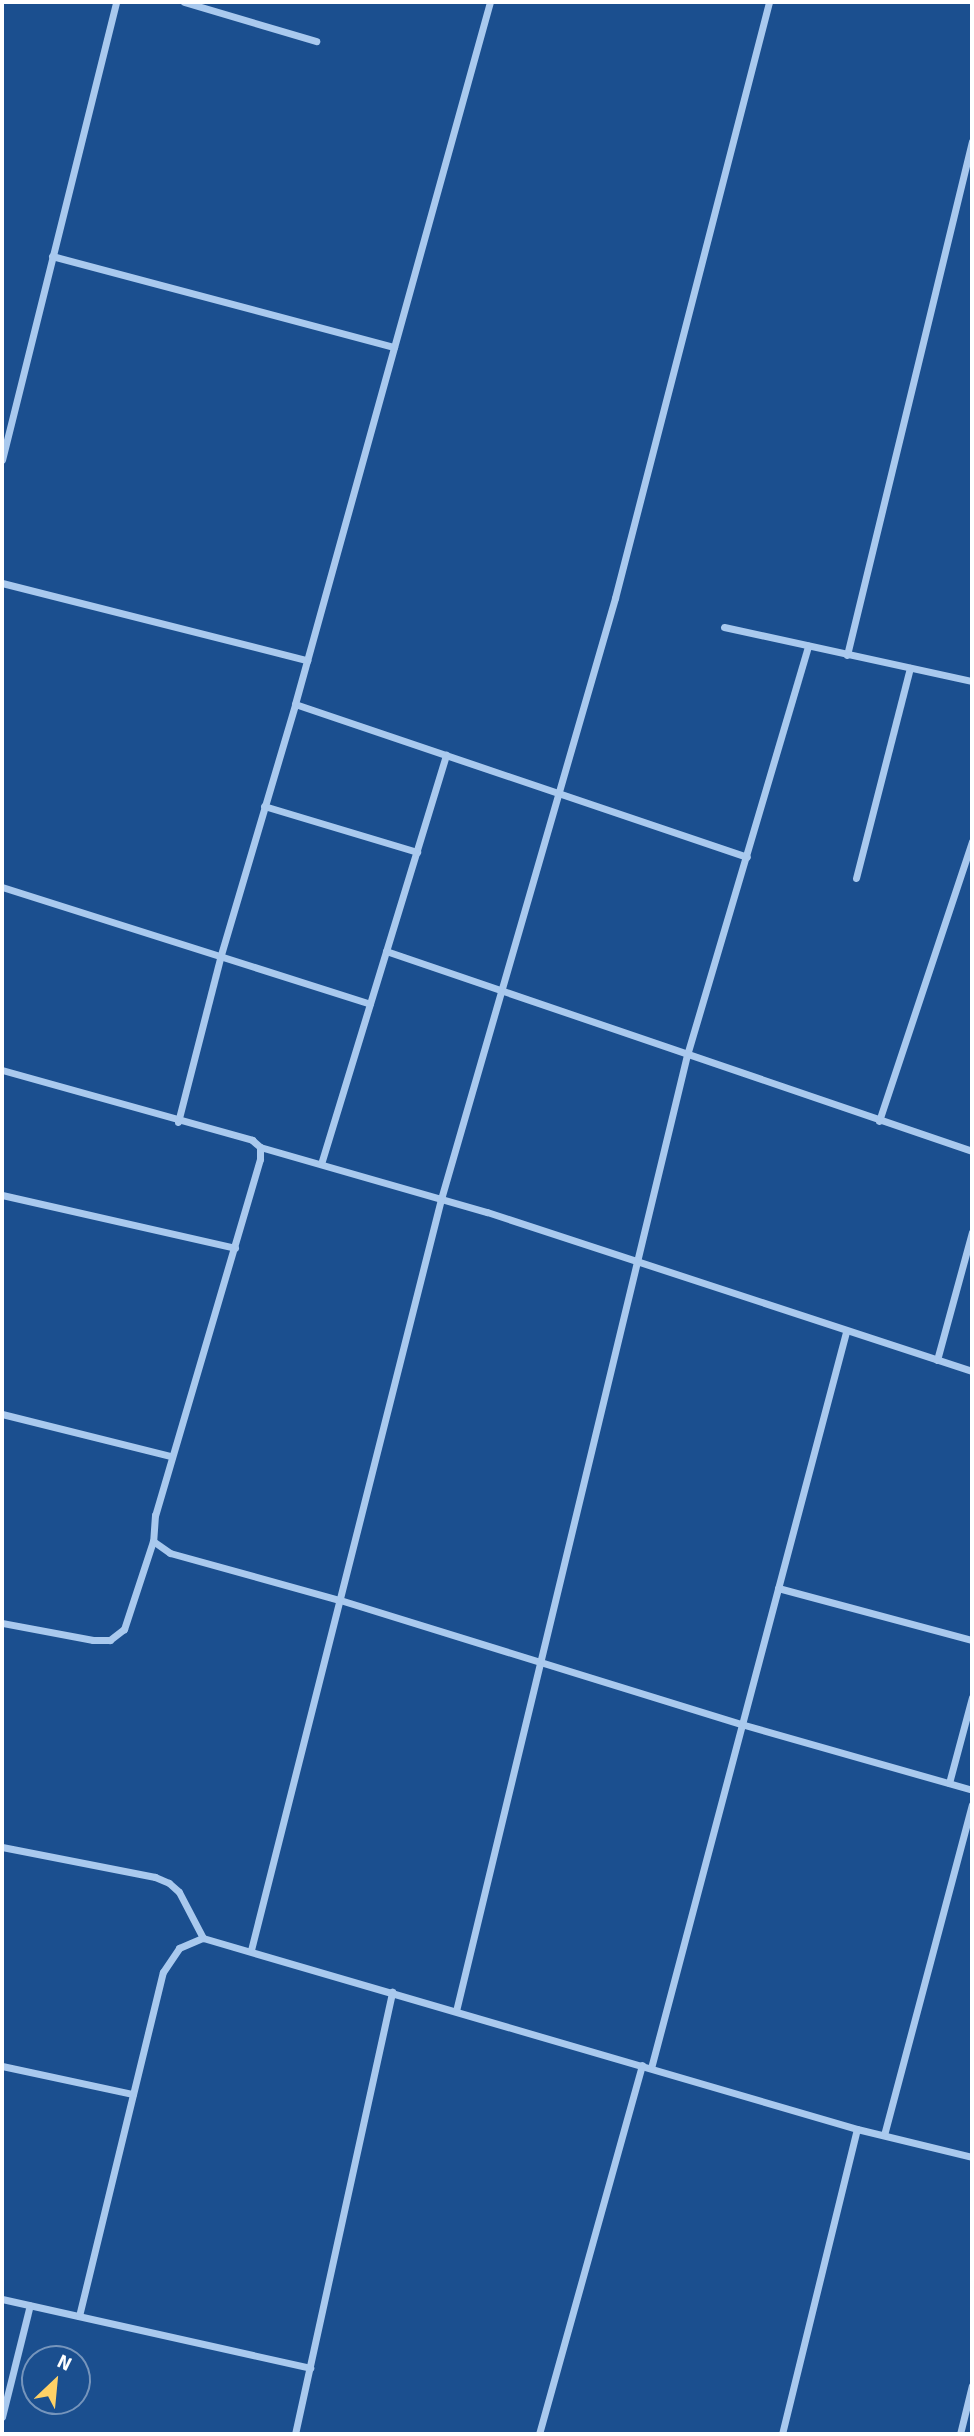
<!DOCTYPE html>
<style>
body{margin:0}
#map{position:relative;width:974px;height:2436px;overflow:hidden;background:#1b4f8f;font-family:Signika,sans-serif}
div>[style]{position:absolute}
.street>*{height:7px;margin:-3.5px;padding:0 3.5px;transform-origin:3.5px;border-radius:3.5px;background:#a9c9ee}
span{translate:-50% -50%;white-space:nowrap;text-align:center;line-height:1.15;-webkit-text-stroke:7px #1b4f8f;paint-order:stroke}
.frame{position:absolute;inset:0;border:4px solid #fff;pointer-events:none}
.north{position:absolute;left:21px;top:2345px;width:70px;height:70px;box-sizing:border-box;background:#1b4f8f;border:2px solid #7695bc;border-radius:50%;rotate:26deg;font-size:19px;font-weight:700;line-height:28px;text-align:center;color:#fff}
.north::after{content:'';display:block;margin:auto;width:24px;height:32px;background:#ffd166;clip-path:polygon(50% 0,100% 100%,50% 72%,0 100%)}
</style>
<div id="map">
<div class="street">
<i style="left:184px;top:2px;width:138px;rotate:16.5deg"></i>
<i style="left:52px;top:256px;width:354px;rotate:14.9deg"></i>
<i style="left:2px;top:460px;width:472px;rotate:-76deg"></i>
<i style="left:2px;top:583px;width:315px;rotate:14.2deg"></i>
<i style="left:724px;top:627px;width:254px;rotate:12.3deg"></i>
<i style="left:847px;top:655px;width:529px;rotate:-76.33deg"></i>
<i style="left:295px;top:704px;width:477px;rotate:18.7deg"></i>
<i style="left:264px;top:806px;width:160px;rotate:16.7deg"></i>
<i style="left:856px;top:878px;width:217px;rotate:-75.6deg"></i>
<i style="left:2px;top:887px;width:386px;rotate:17.6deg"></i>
<i style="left:386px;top:951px;width:619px;rotate:18.84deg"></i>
<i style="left:2px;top:1070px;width:260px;rotate:15.6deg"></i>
<i style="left:252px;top:1140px;width:11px;rotate:41deg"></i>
<i style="left:260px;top:1147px;width:12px;rotate:90deg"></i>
<i style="left:260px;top:1159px;width:371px;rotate:106.4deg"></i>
<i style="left:155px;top:1515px;width:26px;rotate:94deg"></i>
<i style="left:153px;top:1541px;width:93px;rotate:108.2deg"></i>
<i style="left:124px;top:1629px;width:18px;rotate:142deg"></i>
<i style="left:110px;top:1640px;width:17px;rotate:180deg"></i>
<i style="left:93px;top:1640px;width:93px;rotate:-169.4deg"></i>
<i style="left:879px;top:1121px;width:295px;rotate:-71.6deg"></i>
<i style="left:178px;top:1122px;width:169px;rotate:-75.6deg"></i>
<i style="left:220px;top:958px;width:265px;rotate:-73.5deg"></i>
<i style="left:295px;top:704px;width:729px;rotate:-74.48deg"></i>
<i style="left:260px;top:1147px;width:236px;rotate:16deg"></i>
<i style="left:487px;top:1212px;width:510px;rotate:18.15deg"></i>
<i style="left:321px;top:1164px;width:428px;rotate:-73deg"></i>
<i style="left:2px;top:1195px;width:239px;rotate:12.8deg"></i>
<i style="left:937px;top:1360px;width:133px;rotate:-74.7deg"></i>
<i style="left:2px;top:1414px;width:174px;rotate:14deg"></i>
<i style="left:153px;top:1541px;width:21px;rotate:35deg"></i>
<i style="left:170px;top:1553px;width:176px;rotate:15.5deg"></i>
<i style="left:340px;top:1600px;width:420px;rotate:17.2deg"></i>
<i style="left:741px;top:1724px;width:240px;rotate:15.9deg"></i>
<i style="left:778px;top:1588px;width:201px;rotate:15deg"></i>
<i style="left:949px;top:1783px;width:89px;rotate:-75deg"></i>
<i style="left:2px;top:1847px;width:156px;rotate:11.1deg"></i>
<i style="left:155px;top:1877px;width:15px;rotate:23deg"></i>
<i style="left:169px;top:1883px;width:13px;rotate:42deg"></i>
<i style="left:179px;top:1892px;width:52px;rotate:62.4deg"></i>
<i style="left:251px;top:1950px;width:775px;rotate:-75.8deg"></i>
<i style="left:441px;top:1199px;width:626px;rotate:-73.85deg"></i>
<i style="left:615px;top:598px;width:616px;rotate:-75.51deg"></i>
<i style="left:456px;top:2011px;width:984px;rotate:-76.42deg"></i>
<i style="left:687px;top:1055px;width:427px;rotate:-73.5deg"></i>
<i style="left:2px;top:2066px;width:134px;rotate:12.1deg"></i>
<i style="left:651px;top:2068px;width:761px;rotate:-75.16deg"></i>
<i style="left:884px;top:2135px;width:342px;rotate:-75.1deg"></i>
<i style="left:2px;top:2299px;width:316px;rotate:12.6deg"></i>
<i style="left:79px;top:2316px;width:354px;rotate:-76.3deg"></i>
<i style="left:163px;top:1972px;width:29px;rotate:-56deg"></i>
<i style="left:179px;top:1948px;width:26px;rotate:-23deg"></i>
<i style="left:203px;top:1938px;width:681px;rotate:16.28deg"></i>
<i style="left:857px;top:2129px;width:118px;rotate:13.7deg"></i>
<i style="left:2px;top:2417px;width:115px;rotate:-76deg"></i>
<i style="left:295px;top:2434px;width:453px;rotate:-77.6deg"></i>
<i style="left:539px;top:2434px;width:383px;rotate:-74.4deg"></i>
<i style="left:782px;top:2434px;width:314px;rotate:-76.2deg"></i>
<i style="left:960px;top:2434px;width:50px;rotate:-76.2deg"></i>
</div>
<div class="frame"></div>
<div class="north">N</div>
</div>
